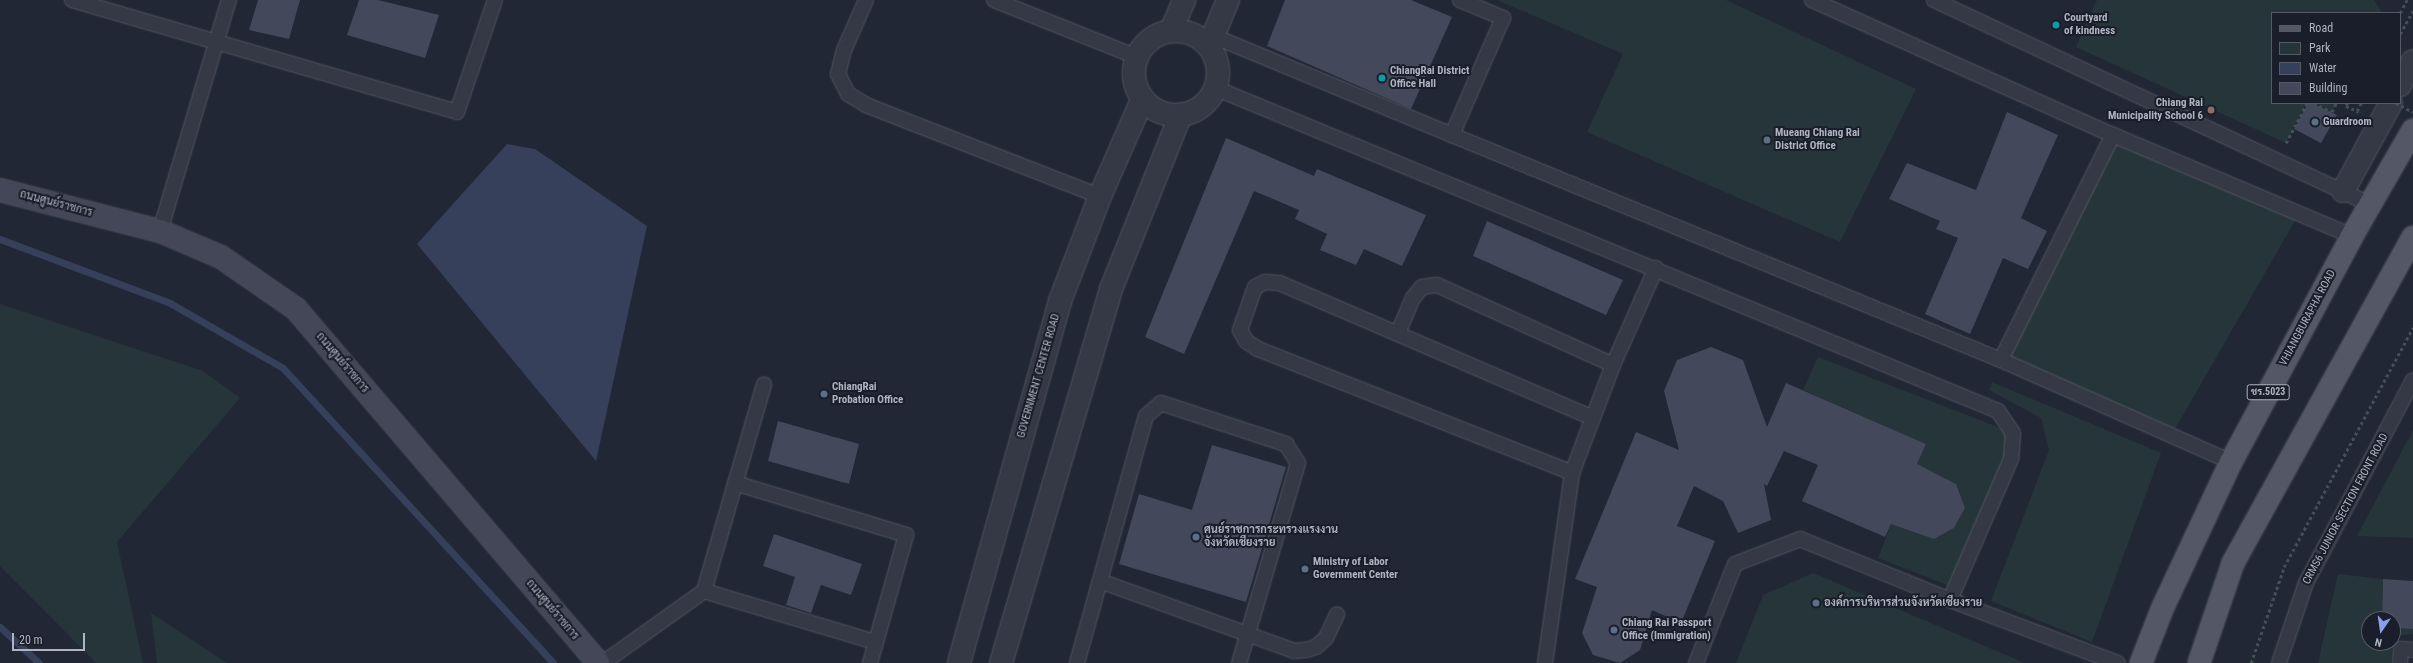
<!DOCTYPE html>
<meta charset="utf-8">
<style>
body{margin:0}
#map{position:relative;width:2413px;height:663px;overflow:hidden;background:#212735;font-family:"Roboto Condensed",Sarabun,sans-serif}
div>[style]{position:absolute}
.green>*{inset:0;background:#263539}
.water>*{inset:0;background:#36405b}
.stream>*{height:7px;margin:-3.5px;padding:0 3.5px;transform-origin:3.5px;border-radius:3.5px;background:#36405b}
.building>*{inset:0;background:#43495a}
.path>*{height:2.5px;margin-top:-1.25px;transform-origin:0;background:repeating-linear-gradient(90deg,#435056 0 3px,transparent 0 6px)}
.roads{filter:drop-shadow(0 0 1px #525663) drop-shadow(0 0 1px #525663)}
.lane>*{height:14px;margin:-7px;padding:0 7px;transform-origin:7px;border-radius:7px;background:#353946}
.street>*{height:22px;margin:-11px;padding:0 11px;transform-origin:11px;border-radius:11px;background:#353946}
.street>.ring{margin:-11px;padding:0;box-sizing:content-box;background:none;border:22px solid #353946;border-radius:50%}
.secondary>*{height:22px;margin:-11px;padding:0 11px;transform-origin:11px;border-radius:11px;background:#434758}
.primary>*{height:22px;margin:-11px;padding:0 11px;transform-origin:11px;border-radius:11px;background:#535766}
.path-bridge>*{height:2.5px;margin-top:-1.25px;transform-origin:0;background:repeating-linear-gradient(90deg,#435056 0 3px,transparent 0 6px)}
.dots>*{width:11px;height:11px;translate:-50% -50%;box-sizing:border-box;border:2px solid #1a1e2a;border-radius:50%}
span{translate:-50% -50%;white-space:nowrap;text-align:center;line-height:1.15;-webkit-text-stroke:4px #1a1e2a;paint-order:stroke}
.shield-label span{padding:1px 3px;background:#1a1e2a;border:1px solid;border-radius:3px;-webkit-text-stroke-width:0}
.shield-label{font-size:10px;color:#afb3c2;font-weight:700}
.poi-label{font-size:11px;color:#afb3c2;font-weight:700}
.left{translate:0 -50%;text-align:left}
.right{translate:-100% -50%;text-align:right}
.street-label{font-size:11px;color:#afb3c2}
.legend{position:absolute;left:2271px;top:12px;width:130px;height:92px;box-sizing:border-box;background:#1a1e2a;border:1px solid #565a67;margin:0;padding:5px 7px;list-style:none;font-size:12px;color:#afb3c2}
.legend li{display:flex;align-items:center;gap:8px;height:20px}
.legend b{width:20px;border:1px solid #565a67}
.north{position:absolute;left:2361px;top:611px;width:40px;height:40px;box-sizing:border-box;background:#1a1e2a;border:1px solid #565a67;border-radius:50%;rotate:193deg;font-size:11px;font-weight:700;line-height:16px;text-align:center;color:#afb3c2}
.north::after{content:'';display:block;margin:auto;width:14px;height:18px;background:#889fee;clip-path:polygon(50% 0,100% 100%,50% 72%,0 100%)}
.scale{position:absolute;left:12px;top:633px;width:73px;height:18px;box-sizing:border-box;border:2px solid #afb3c2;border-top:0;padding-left:5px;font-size:12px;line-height:14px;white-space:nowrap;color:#afb3c2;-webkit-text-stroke:3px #1a1e2a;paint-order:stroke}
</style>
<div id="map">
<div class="green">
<i style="clip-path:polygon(1497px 0,1726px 0,1916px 89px,1840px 242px,1587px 132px,1623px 54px)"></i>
<i style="clip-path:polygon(2097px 0,2374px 0,2382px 13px,2272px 13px,2272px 103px,2307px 103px,2286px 143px,2076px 47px)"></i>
<i style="clip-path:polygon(2314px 103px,2336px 103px,2332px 112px)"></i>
<i style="clip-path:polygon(2113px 135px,2299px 214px,2171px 436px,2001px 360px)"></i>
<i style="clip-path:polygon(0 304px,203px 371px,240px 398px,117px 542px,143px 663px,96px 663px,0 566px)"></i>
<i style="clip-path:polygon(1818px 357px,2013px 433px,2011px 459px,1955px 588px,1878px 558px,1899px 504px,1934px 539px,1954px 528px,1965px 508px,1956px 484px,1933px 472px,1909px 481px,1926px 444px,1803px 390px)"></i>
<i style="clip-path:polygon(1992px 382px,2161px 453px,2092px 642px,1991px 601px,2049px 450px,2041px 418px,1989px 390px)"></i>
<i style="clip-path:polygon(2413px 430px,2413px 538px,2357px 536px)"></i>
<i style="clip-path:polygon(1813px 573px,2025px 663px,1736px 663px,1763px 595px)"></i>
<i style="clip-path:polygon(2338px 574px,2383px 579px,2382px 619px,2369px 619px,2369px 643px,2392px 643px,2391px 663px,2318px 663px)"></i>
<i style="clip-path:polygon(151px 613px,227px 663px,157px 663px)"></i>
<i style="clip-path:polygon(2393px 628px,2413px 629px,2413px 634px,2393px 636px)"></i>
</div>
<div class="water">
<i style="clip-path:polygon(507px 144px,535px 149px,647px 226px,596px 461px,417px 244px)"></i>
</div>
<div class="stream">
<i style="left:0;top:239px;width:182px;rotate:20.6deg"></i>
<i style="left:170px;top:303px;width:130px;rotate:29.9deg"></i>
<i style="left:283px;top:368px;width:400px;rotate:47.5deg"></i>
<i style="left:0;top:627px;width:53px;rotate:42.7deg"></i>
</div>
<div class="building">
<i style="clip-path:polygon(258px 0,300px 0,289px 39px,249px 30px)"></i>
<i style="clip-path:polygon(359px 0,378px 0,439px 15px,425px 58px,347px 35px)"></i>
<i style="clip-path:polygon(1285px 0,1411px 0,1452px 17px,1411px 109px,1267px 46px)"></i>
<i style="clip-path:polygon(2308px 103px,2312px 103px,2337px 115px,2321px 143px,2294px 129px)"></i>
<i style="clip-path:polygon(2007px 112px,2058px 135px,2021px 218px,2047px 231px,2028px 269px,2003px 258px,1970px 334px,1925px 314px,1958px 238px,1936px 229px,1940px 221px,1889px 199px,1907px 163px,1976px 190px)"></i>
<i style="clip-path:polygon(1226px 138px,1314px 176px,1317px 169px,1426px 215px,1402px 266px,1364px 249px,1356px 265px,1320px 250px,1327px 234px,1295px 219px,1299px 210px,1254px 191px,1184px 354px,1145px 337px)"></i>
<i style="clip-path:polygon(1487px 221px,1623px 280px,1606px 315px,1473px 256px)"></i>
<i style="clip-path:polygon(1711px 347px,1743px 360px,1767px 427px,1786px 383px,1926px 444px,1917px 464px,1956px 484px,1965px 508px,1954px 528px,1934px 539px,1891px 524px,1885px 537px,1802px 501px,1818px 465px,1784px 451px,1767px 486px,1764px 484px,1771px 520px,1738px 533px,1723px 501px,1694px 486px,1677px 526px,1715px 541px,1681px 623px,1652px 610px,1640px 650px,1620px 663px,1593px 655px,1582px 633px,1597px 587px,1575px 579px,1636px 432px,1679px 450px,1664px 391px,1677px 360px)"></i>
<i style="clip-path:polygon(778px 421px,859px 444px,849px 484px,768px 461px)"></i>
<i style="clip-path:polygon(1212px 445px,1286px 467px,1246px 602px,1119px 564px,1139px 494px,1192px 510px)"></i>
<i style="clip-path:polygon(774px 534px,862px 564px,851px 595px,821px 585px,811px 613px,786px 605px,795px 577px,763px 566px)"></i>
<i style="clip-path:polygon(2383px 579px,2413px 581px,2413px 629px,2393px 628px,2393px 619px,2382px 619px)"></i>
</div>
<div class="path">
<i style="left:2400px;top:13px;width:15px;rotate:-62deg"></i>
<i style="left:2400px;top:34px;width:26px;rotate:-61deg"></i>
<i style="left:2314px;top:103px;width:20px;rotate:27deg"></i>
<i style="left:2332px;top:112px;width:10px;rotate:-66deg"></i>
<i style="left:2348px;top:103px;width:4px;rotate:124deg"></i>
<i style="left:2346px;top:106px;width:14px;rotate:25deg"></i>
<i style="left:2357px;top:111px;width:9px;rotate:-63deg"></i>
<i style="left:2286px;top:143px;width:45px;rotate:-62.3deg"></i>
<i style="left:2251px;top:663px;width:102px;rotate:-71deg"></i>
<i style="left:2284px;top:567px;width:272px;rotate:-61.7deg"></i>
</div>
<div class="roads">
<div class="lane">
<i style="left:72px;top:0;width:401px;rotate:16.2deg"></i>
<i style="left:457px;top:112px;width:118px;rotate:-71.3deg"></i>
<i style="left:866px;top:0;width:55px;rotate:113.7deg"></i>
<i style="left:844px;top:50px;width:25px;rotate:104deg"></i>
<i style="left:838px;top:74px;width:22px;rotate:63deg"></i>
<i style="left:848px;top:94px;width:21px;rotate:31deg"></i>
<i style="left:866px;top:105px;width:251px;rotate:21.3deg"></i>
<i style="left:994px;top:0;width:154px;rotate:21.7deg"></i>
<i style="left:1460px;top:0;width:47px;rotate:22.7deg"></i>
<i style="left:1503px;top:18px;width:128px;rotate:113.6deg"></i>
<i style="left:1452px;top:135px;width:593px;rotate:22.29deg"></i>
<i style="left:1812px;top:0;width:330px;rotate:24.2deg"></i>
<i style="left:2113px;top:135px;width:251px;rotate:116.5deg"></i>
<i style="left:2001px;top:360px;width:252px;rotate:23.9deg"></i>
<i style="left:1934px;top:0;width:481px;rotate:25.1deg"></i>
<i style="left:1213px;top:36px;width:259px;rotate:22.5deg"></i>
<i style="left:1215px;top:88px;width:847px;rotate:22.42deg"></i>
<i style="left:1998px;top:411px;width:27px;rotate:56deg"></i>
<i style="left:2013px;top:433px;width:26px;rotate:94deg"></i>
<i style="left:2011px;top:459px;width:154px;rotate:113.4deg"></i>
<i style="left:2113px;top:135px;width:259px;rotate:22.9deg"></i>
<i style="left:160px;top:231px;width:241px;rotate:-73.4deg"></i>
<i style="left:1398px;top:333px;width:38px;rotate:-67deg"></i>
<i style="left:1413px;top:298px;width:14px;rotate:-51deg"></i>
<i style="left:1422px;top:287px;width:15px;rotate:-8deg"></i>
<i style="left:1437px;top:285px;width:193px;rotate:24.4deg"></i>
<i style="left:1593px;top:418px;width:342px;rotate:-156.7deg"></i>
<i style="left:1279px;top:283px;width:14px;rotate:-176deg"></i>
<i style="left:1265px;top:282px;width:11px;rotate:153deg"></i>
<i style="left:1255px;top:287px;width:46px;rotate:109.2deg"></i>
<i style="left:1240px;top:330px;width:13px;rotate:61deg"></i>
<i style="left:1246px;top:341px;width:14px;rotate:34deg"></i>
<i style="left:1258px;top:349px;width:338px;rotate:21.5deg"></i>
<i style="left:1572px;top:473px;width:116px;rotate:-69.2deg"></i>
<i style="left:1613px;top:365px;width:106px;rotate:-66.1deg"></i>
<i style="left:735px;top:483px;width:179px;rotate:16.9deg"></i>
<i style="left:906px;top:535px;width:133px;rotate:105.7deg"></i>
<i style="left:1100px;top:581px;width:206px;rotate:19.8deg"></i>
<i style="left:1294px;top:651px;width:12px;rotate:-5deg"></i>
<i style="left:1306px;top:650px;width:10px;rotate:-17deg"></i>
<i style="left:1316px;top:647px;width:13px;rotate:-42deg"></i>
<i style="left:1326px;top:638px;width:26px;rotate:-65deg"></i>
<i style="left:704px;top:591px;width:178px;rotate:16.6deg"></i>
<i style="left:603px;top:663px;width:124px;rotate:-35.5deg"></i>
<i style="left:704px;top:591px;width:215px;rotate:-73.8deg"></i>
<i style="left:1077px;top:663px;width:256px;rotate:-74.4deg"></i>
<i style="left:1146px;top:416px;width:20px;rotate:-41deg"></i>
<i style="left:1161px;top:403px;width:132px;rotate:18.2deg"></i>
<i style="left:1286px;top:444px;width:22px;rotate:58deg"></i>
<i style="left:1298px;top:463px;width:209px;rotate:106.4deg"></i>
<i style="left:1545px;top:663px;width:192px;rotate:-81.9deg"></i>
<i style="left:1696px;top:663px;width:106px;rotate:-68.5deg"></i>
<i style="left:1735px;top:564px;width:70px;rotate:-21deg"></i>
<i style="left:1800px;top:539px;width:162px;rotate:22.1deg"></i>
<i style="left:1950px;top:600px;width:179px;rotate:20.6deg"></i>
<i style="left:2279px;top:663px;width:84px;rotate:-71.4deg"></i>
<i style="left:2306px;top:583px;width:229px;rotate:-62.2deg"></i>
<i style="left:2400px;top:663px;width:14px;rotate:-86deg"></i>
<i style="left:2401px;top:649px;width:12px;rotate:5deg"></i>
</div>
<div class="street">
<i style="left:1171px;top:31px;width:34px;rotate:-67deg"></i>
<i class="ring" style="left:1134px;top:31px;width:62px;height:62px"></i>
<i style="left:1209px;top:46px;width:50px;rotate:-67.6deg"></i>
<i style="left:2400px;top:85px;width:27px;rotate:-62deg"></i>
<i style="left:2343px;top:191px;width:100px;rotate:-61.4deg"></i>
<i style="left:959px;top:663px;width:376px;rotate:-74.4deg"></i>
<i style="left:1060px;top:301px;width:112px;rotate:-69.1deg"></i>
<i style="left:1100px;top:196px;width:107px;rotate:-66.3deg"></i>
<i style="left:1001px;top:663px;width:390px;rotate:-73.6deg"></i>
<i style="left:1111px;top:289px;width:188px;rotate:-68.2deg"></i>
</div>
<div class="secondary">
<i style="left:0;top:190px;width:165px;rotate:14.4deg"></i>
<i style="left:160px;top:231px;width:66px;rotate:23.1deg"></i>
<i style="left:221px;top:257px;width:91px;rotate:34.7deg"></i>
<i style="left:296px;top:309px;width:465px;rotate:49.5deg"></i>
</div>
<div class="primary">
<i style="left:2141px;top:663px;width:60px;rotate:-68.6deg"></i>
<i style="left:2163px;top:607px;width:160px;rotate:-64.9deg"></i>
<i style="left:2231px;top:462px;width:256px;rotate:-61.8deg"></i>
<i style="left:2352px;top:236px;width:122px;rotate:-60.1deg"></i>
<i style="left:2199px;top:663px;width:106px;rotate:-71.2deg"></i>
<i style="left:2233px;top:563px;width:372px;rotate:-61.1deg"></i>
</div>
</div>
<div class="path-bridge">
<i style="left:2396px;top:103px;width:19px;rotate:28deg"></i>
</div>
<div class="dots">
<i style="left:2056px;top:25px;background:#0f9aa8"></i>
<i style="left:1382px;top:78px;background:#0f9aa8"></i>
<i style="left:2211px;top:110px;background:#8d6e63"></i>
<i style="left:2315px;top:122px;background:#5c6f8a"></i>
<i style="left:1767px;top:140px;background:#5c6f8a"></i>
<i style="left:824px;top:394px;background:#5c6f8a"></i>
<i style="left:1196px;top:537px;background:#5c6f8a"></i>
<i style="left:1305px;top:569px;background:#5c6f8a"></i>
<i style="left:1816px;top:603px;background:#5c6f8a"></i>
<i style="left:1614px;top:630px;background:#5c6f8a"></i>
</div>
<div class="shield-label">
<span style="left:2268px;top:392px">ชร.5023</span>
</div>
<div class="poi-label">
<span class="left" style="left:2064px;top:25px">Courtyard<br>of kindness</span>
<span class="left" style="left:1390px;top:78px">ChiangRai District<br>Office Hall</span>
<span class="right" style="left:2203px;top:110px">Chiang Rai<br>Municipality School 6</span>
<span class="left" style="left:2323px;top:122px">Guardroom</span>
<span class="left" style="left:1775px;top:140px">Mueang Chiang Rai<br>District Office</span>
<span class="left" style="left:832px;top:394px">ChiangRai<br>Probation Office</span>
<span class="left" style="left:1204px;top:537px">ศูนย์ราชการกระทรวงแรงงาน<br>จังหวัดเชียงราย</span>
<span class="left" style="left:1313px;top:569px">Ministry of Labor<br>Government Center</span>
<span class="left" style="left:1824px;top:603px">องค์การบริหารส่วนจังหวัดเชียงราย</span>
<span class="left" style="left:1622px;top:630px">Chiang Rai Passport<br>Office (Immigration)</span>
</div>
<div class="street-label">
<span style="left:56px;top:204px;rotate:15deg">ถนนศูนย์ราชการ</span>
<span style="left:2308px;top:318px;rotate:-62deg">VHIANGBURAPHA ROAD</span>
<span style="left:342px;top:363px;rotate:50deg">ถนนศูนย์ราชการ</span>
<span style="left:1039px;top:376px;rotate:-74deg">GOVERNMENT CENTER ROAD</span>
<span style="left:2346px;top:509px;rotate:-62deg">CRMS6 JUNIOR SECTION FRONT ROAD</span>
<span style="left:552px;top:610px;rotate:50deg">ถนนศูนย์ราชการ</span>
</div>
<ul class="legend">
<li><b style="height:5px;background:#535766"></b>Road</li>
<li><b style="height:11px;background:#263539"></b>Park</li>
<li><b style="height:11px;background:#36405b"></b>Water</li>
<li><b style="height:11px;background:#43495a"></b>Building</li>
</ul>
<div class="north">N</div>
<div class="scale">20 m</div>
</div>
